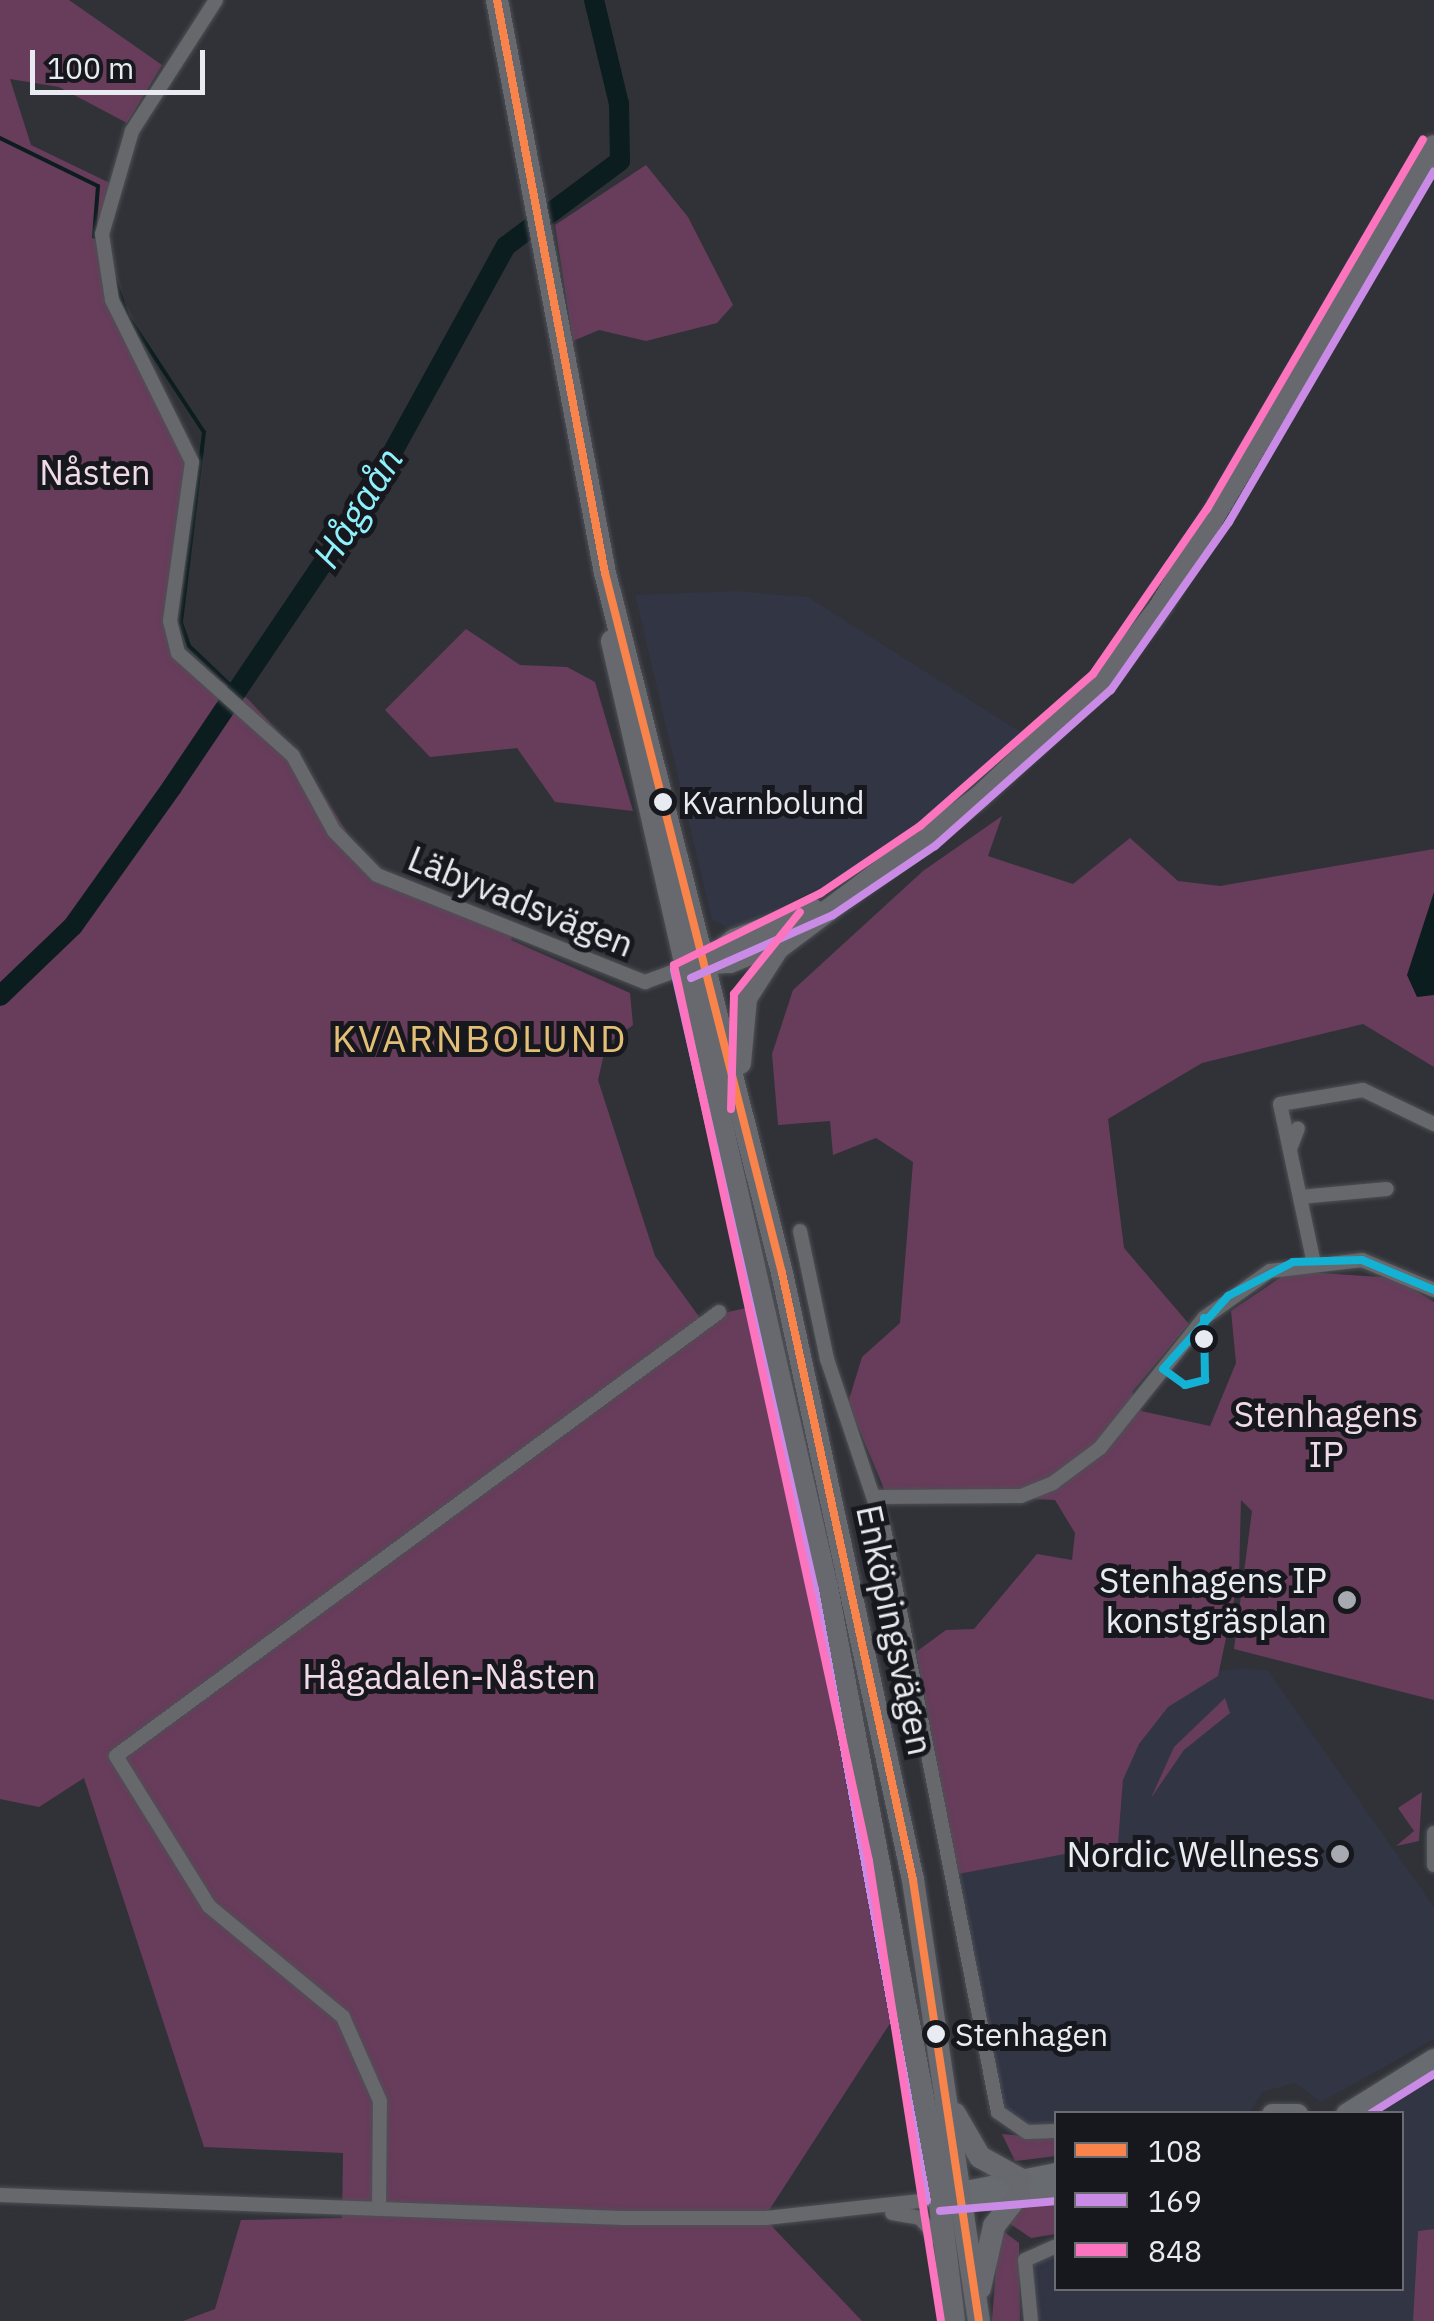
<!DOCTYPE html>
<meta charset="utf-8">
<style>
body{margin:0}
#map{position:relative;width:1434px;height:2321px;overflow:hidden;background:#303238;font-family:"IBM Plex Sans",sans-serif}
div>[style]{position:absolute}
.built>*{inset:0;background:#313544}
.green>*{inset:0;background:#683c5b}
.water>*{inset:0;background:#0c1d1f}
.stream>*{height:4px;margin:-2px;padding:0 2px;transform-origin:2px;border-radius:2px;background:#0c1d1f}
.river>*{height:20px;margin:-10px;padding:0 10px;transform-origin:10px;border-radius:10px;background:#0c1d1f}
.roads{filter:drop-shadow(0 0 2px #4e5055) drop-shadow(0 0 2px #4e5055)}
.street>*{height:14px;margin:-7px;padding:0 7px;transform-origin:7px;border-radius:7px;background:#66686b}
.secondary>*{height:20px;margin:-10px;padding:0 10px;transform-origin:10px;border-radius:10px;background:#686b6f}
.primary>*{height:22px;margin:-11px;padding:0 11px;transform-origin:11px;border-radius:11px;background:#67696e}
.bus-1>*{height:8px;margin:-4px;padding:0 4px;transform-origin:4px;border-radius:4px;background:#f8844c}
.bus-2>*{height:8px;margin:-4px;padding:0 4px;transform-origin:4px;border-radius:4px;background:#ca8be6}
.bus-3>*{height:8px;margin:-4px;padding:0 4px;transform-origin:4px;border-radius:4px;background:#fc73be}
.bus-4>*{height:8px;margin:-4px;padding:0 4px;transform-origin:4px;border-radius:4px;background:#13b2d5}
.dots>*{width:28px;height:28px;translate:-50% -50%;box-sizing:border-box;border:5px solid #17181d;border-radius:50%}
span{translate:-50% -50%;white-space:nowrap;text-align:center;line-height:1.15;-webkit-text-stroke:10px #17181d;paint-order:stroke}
.bus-label{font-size:32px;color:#e8ebf2}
.left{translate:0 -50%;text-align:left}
.park-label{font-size:35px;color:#f1dae8}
.street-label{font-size:35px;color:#e8ebf2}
.poi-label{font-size:35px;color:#e8ebf2}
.right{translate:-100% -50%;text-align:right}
.water-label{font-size:38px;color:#8ff1fc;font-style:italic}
.neighbourhood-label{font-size:38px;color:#e3be76;letter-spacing:2.5px}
.legend{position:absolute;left:1054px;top:2111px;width:350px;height:180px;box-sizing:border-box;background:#17181d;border:2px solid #6b6c72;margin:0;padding:12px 18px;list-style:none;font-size:30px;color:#e8ebf2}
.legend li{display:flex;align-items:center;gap:20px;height:50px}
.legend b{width:50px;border:2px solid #6b6c72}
.scale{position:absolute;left:30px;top:50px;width:175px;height:45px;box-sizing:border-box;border:5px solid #e8ebf2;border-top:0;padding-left:12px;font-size:30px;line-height:35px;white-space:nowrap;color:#e8ebf2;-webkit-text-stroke:8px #17181d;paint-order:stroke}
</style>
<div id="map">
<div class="built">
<i style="clip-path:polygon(736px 591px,808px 597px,1033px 740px,885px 856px,733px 930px,712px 920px,635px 595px)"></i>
<i style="clip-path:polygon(1243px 1668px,1268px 1671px,1434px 1907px,1434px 2039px,1321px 2102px,1295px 2083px,1262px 2092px,1249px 2113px,1056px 2114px,1056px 2131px,1006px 2122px,946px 1876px,1118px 1844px,1131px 1683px)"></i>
<i style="clip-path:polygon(1434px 2076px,1434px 2229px,1418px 2231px,1413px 2321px,1031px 2321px,1029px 2253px,1056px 2246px,1056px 2288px,1402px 2288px,1402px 2114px,1369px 2113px)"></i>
</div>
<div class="green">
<i style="clip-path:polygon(0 0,69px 0,162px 65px,127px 123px,59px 87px,10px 79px,31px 145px,112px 184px,103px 228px,111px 288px,189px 440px,192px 523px,175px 617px,182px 656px,248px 699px,296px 751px,362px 857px,393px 878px,516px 924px,511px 940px,630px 993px,633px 1025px,606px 1045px,598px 1080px,655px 1256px,700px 1318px,751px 1307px,758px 1320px,900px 2008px,764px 2218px,862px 2321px,183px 2321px,215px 2309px,241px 2220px,342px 2218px,343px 2153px,204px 2147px,84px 1778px,39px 1807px,0 1799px)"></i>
<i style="clip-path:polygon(646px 165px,688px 217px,733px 305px,717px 323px,646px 341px,599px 330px,573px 341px,555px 225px)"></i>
<i style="clip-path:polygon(466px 629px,520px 665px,567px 667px,595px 682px,633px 811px,555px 802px,517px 748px,430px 757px,385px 710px)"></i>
<i style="clip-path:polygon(1002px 816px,988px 856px,1073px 884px,1130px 838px,1178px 881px,1220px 886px,1434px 849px,1434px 1067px,1363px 1024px,1202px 1063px,1108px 1119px,1124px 1248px,1189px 1324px,1132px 1392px,1141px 1411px,1210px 1426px,1236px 1363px,1231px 1311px,1290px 1271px,1395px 1278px,1434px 1302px,1434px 1700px,1234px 1649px,1252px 1511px,1241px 1500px,1239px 1577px,1218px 1676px,1168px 1707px,1139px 1744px,1123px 1780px,1118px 1844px,958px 1874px,916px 1652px,946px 1630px,974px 1629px,1037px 1554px,1072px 1560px,1075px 1533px,1055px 1500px,885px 1491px,848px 1403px,862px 1357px,900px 1323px,913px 1162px,876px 1138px,833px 1155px,830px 1121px,778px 1125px,772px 1054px,793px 990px,923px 871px)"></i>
<i style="clip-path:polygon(1225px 1698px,1230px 1713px,1184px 1750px,1151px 1798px,1174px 1747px)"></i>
<i style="clip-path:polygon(1422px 1792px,1419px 1841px,1396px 1846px,1414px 1831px,1398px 1808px)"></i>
<i style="clip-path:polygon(1002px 2134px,1056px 2139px,1056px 2156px,1015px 2161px)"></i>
<i style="clip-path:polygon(1056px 2196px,1056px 2234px,1031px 2238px,1006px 2221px,1021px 2204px)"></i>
<i style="clip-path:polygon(999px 2228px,1019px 2243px,1020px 2321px,992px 2321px)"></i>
<i style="clip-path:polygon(1434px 2229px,1434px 2321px,1413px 2321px,1418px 2231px)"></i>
</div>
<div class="water">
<i style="clip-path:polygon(1434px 892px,1434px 995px,1417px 997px,1407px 975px)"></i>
</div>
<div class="stream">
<i style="left:0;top:138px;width:109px;rotate:26.1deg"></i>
<i style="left:98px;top:186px;width:51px;rotate:94.5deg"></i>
<i style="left:115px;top:280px;width:37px;rotate:71deg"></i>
<i style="left:127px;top:315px;width:140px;rotate:56.7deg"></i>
<i style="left:204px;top:432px;width:192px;rotate:96.9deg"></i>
<i style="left:181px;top:623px;width:24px;rotate:71deg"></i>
<i style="left:189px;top:646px;width:64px;rotate:43.7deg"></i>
</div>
<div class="river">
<i style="left:0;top:996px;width:101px;rotate:-43.8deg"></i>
<i style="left:73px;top:926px;width:171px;rotate:-54.5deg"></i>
<i style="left:172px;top:787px;width:352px;rotate:-56deg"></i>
<i style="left:369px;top:495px;width:284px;rotate:-61.2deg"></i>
<i style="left:506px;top:246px;width:142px;rotate:-36.7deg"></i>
<i style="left:620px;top:161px;width:57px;rotate:-91deg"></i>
<i style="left:619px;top:104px;width:107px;rotate:-103.5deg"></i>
</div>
<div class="roads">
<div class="street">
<i style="left:216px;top:0;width:156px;rotate:122.7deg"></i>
<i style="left:132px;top:131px;width:107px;rotate:106.2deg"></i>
<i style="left:102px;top:234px;width:67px;rotate:81.4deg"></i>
<i style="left:112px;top:300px;width:181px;rotate:63.7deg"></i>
<i style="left:192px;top:462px;width:161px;rotate:97.9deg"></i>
<i style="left:170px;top:621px;width:33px;rotate:76deg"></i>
<i style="left:178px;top:653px;width:154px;rotate:41.8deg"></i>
<i style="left:293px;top:756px;width:85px;rotate:61.3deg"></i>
<i style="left:334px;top:831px;width:62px;rotate:45.7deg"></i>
<i style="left:377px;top:875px;width:289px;rotate:21.8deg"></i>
<i style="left:645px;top:982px;width:44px;rotate:-20.1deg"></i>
<i style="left:1290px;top:1149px;width:22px;rotate:-69deg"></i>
<i style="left:1300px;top:1197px;width:87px;rotate:-5.3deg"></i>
<i style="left:800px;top:1231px;width:131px;rotate:78.1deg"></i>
<i style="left:827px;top:1359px;width:179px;rotate:71.5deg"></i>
<i style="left:884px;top:1529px;width:594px;rotate:78.94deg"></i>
<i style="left:998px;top:2112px;width:35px;rotate:35deg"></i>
<i style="left:1027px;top:2132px;width:29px;rotate:-2deg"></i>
<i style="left:1313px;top:1259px;width:158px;rotate:-102deg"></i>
<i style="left:1280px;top:1104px;width:84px;rotate:-9.6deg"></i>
<i style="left:1363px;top:1090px;width:79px;rotate:25.6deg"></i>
<i style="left:876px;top:1497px;width:145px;rotate:-0.4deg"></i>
<i style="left:1021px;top:1496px;width:35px;rotate:-22deg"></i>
<i style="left:1053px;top:1483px;width:59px;rotate:-36.7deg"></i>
<i style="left:1100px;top:1448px;width:166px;rotate:-51.3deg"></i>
<i style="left:1204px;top:1318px;width:81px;rotate:-35.5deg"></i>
<i style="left:1270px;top:1271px;width:93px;rotate:-6.8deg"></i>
<i style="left:1362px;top:1260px;width:78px;rotate:22.6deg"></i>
<i style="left:1434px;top:1833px;width:32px;rotate:90deg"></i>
<i style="left:0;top:2195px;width:623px;rotate:2.11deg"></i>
<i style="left:623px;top:2218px;width:143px"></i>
<i style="left:766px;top:2218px;width:174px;rotate:-6.3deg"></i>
<i style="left:379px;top:2209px;width:108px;rotate:-89.5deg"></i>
<i style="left:380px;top:2101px;width:92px;rotate:-113.8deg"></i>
<i style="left:343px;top:2017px;width:174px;rotate:-140.4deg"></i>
<i style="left:209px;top:1906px;width:176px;rotate:-121.8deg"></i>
<i style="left:116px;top:1756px;width:749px;rotate:-36.36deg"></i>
<i style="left:892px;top:2213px;width:28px;rotate:10deg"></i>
<i style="left:920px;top:2218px;width:35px;rotate:49deg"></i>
<i style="left:1031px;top:2321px;width:61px;rotate:-95.6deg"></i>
<i style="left:1025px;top:2260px;width:34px;rotate:-24deg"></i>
</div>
<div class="secondary">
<i style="left:1272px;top:2114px;width:26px"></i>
<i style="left:1346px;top:2114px;width:104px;rotate:-32deg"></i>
<i style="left:946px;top:2195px;width:112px;rotate:-11.3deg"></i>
<i style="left:956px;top:2200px;width:101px;rotate:-6.8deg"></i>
</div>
<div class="primary">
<i style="left:497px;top:0;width:583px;rotate:79.33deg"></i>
<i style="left:605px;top:573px;width:722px;rotate:75.81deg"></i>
<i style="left:782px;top:1273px;width:621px;rotate:77.82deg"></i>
<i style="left:913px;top:1880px;width:446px;rotate:81.5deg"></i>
<i style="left:612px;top:641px;width:970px;rotate:77.2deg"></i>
<i style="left:827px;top:1587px;width:585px;rotate:79.36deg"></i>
<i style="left:935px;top:2162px;width:160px;rotate:83.2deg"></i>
<i style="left:706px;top:962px;width:36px;rotate:-38deg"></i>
<i style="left:734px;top:940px;width:85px;rotate:-20.6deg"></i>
<i style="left:699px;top:964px;width:31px;rotate:-4deg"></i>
<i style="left:730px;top:962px;width:56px;rotate:-22deg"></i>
<i style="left:740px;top:1063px;width:65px;rotate:-84.7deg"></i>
<i style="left:746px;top:998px;width:59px;rotate:-57.4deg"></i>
<i style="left:778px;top:948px;width:250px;rotate:-36.9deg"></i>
<i style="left:978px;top:798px;width:170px;rotate:-43.1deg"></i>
<i style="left:1102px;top:682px;width:95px;rotate:-52.3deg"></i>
<i style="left:1160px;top:607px;width:536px;rotate:-59.27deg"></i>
<i style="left:955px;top:2114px;width:50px;rotate:59.8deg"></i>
<i style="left:980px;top:2157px;width:46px;rotate:28.8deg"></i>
<i style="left:980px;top:2288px;width:64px;rotate:-77.3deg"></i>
<i style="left:994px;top:2226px;width:41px;rotate:-52deg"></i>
</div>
</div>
<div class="bus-1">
<i style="left:497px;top:0;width:583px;rotate:79.33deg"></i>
<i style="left:605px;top:573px;width:722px;rotate:75.81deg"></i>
<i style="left:782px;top:1273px;width:621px;rotate:77.82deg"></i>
<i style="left:913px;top:1880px;width:446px;rotate:81.5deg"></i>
</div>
<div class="bus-2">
<i style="left:674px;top:970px;width:636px;rotate:77.19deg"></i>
<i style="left:815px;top:1590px;width:621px;rotate:79.61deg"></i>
<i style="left:691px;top:978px;width:155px;rotate:-23.9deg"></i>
<i style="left:833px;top:915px;width:123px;rotate:-34.1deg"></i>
<i style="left:935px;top:846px;width:235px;rotate:-41.6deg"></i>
<i style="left:1111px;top:690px;width:205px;rotate:-54.9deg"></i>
<i style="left:1229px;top:522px;width:406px;rotate:-59.7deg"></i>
<i style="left:1370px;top:2114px;width:75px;rotate:-32deg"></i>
<i style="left:940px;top:2211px;width:116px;rotate:-4.9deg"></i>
</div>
<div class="bus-3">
<i style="left:731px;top:1109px;width:115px;rotate:-88.5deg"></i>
<i style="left:734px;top:994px;width:105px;rotate:-51.2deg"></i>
<i style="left:941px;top:2321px;width:466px;rotate:-98.9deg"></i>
<i style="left:869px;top:1861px;width:917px;rotate:-102.28deg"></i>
<i style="left:674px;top:965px;width:164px;rotate:-26.1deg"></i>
<i style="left:821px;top:893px;width:120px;rotate:-34.1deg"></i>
<i style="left:920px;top:826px;width:230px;rotate:-41.3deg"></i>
<i style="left:1093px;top:674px;width:201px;rotate:-55.4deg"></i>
<i style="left:1207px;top:509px;width:428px;rotate:-59.7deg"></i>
</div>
<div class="bus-4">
<i style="left:1163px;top:1369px;width:98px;rotate:-48.3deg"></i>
<i style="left:1228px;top:1296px;width:73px;rotate:-27.6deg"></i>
<i style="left:1293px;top:1262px;width:69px;rotate:-1.7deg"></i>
<i style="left:1362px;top:1260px;width:78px;rotate:22.6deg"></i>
<i style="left:1163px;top:1369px;width:27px;rotate:36deg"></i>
<i style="left:1185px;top:1385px;width:21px;rotate:-14deg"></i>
<i style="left:1205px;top:1380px;width:62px;rotate:-90.9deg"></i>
</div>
<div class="dots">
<i style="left:663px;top:802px;background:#e8ebf2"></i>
<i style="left:1204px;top:1339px;background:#e8ebf2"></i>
<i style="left:1347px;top:1600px;background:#a8aab1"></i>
<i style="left:1340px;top:1854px;background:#a8aab1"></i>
<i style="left:936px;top:2034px;background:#e8ebf2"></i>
</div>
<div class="bus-label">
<span class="left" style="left:682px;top:802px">Kvarnbolund</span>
<span class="left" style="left:955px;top:2034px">Stenhagen</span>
</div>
<div class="park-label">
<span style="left:95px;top:472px">Nåsten</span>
<span style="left:1326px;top:1434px">Stenhagens<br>IP</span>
<span style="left:449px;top:1676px">Hågadalen-Nåsten</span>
</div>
<div class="street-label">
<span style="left:521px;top:901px;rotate:22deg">Läbyvadsvägen</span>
<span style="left:895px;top:1630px;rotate:78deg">Enköpingsvägen</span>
</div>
<div class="poi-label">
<span class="right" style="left:1327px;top:1600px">Stenhagens IP<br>konstgräsplan</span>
<span class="right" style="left:1320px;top:1854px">Nordic Wellness</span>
</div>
<div class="water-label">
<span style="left:357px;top:507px;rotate:-58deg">Hågaån</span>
</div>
<div class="neighbourhood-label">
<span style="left:480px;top:1038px">KVARNBOLUND</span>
</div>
<ul class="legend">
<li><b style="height:12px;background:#f8844c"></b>108</li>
<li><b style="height:12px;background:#ca8be6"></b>169</li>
<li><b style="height:12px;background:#fc73be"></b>848</li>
</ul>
<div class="scale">100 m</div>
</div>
